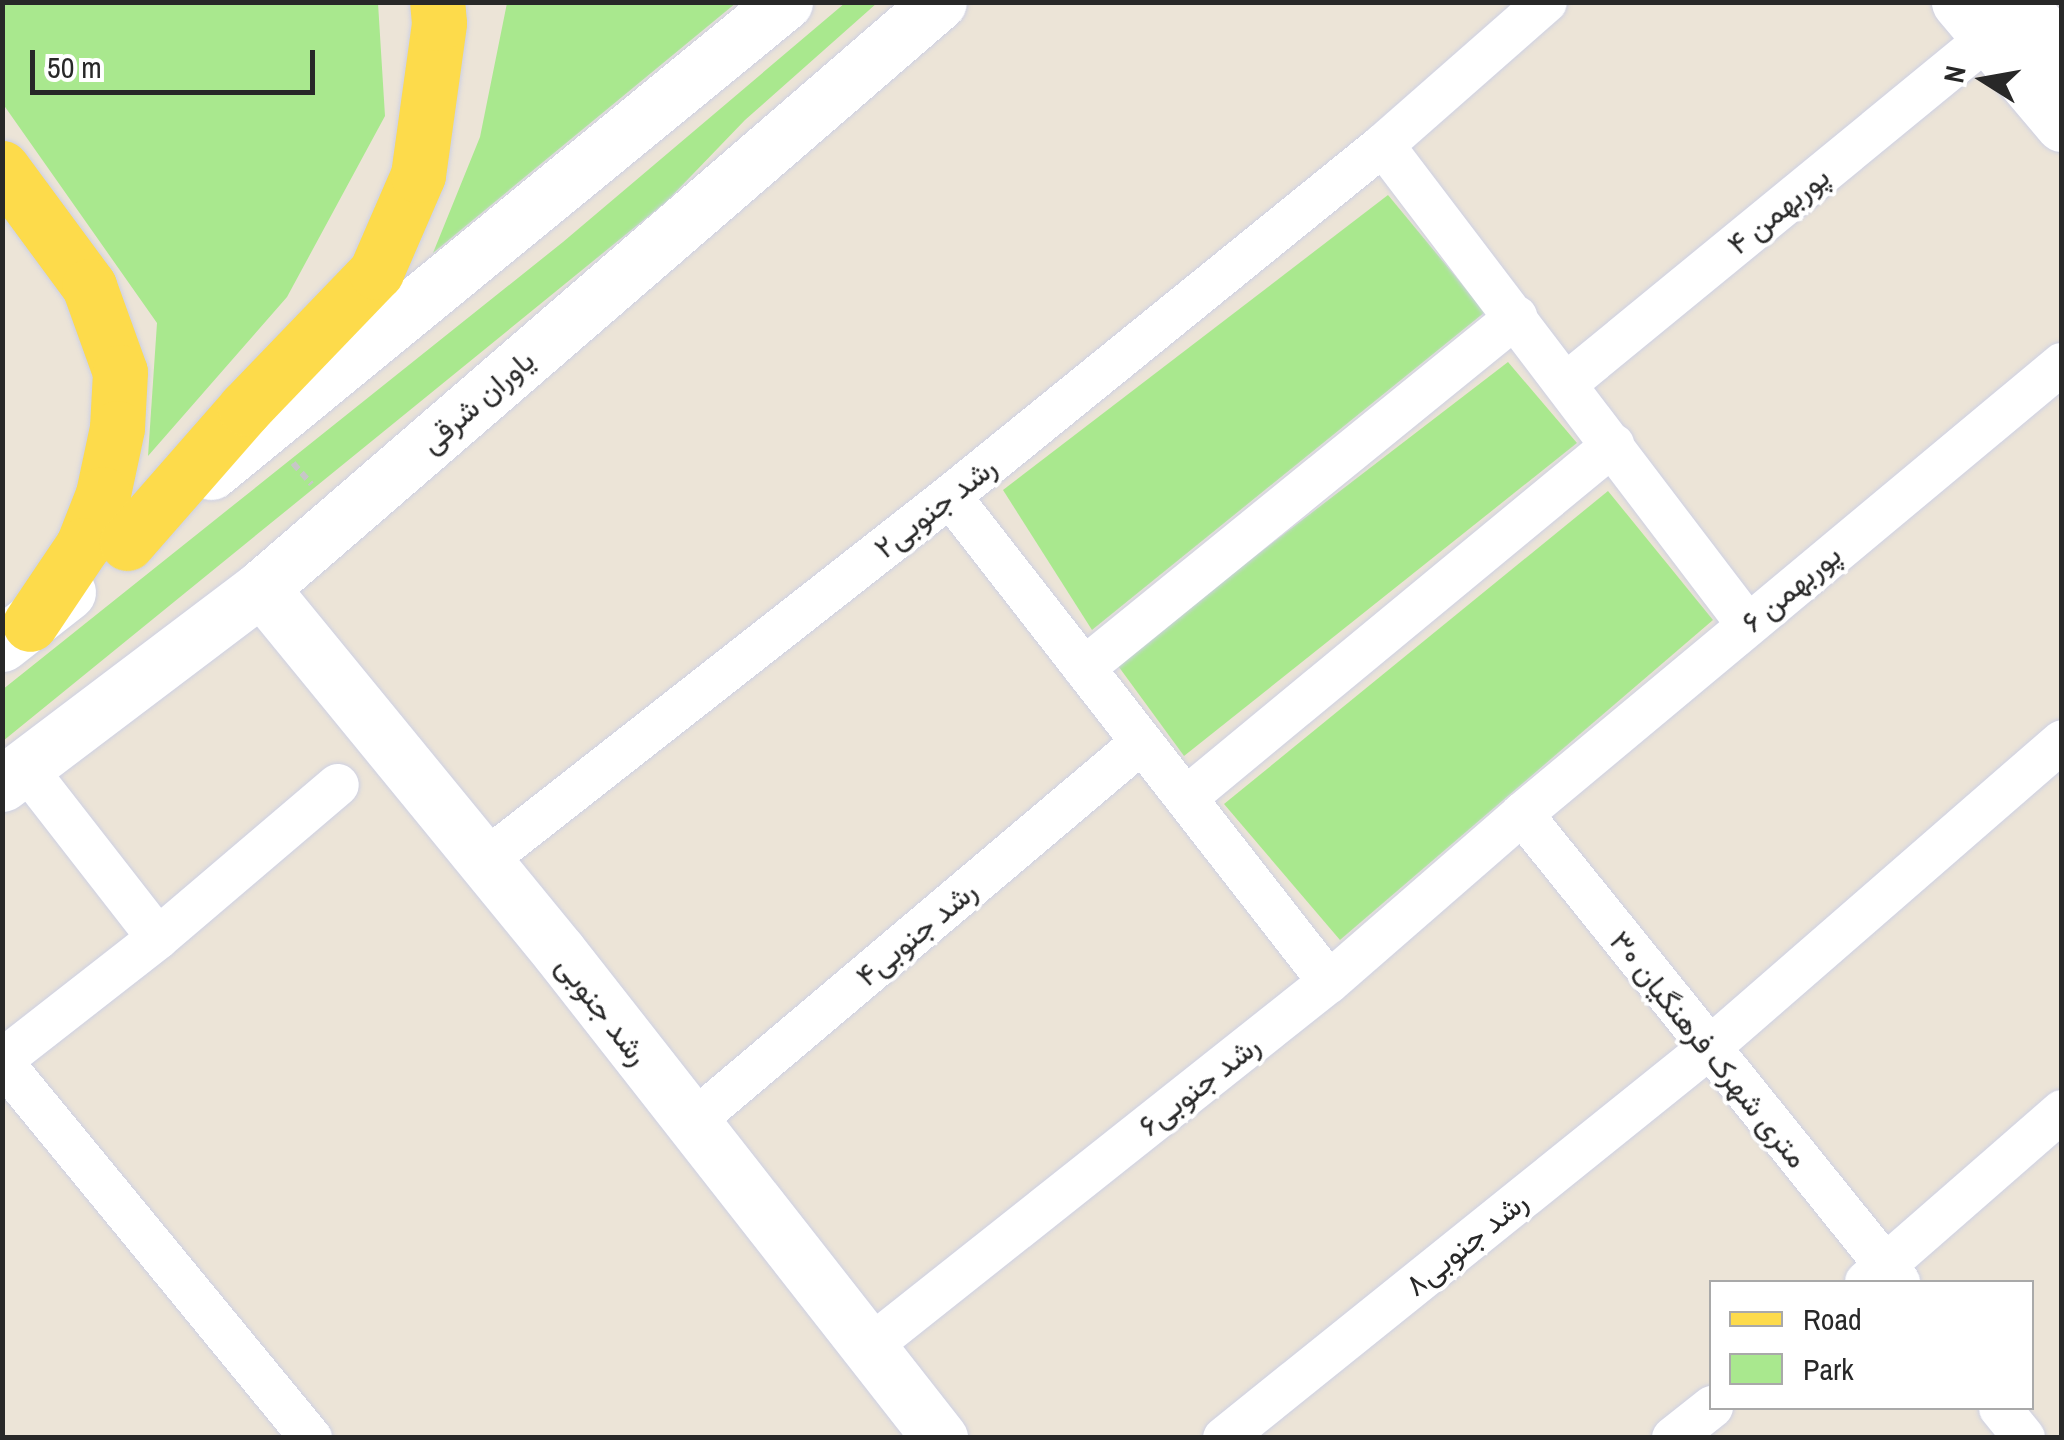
<!DOCTYPE html>
<meta charset="utf-8">
<style>
body{margin:0}
#map{position:relative;width:2064px;height:1440px;overflow:hidden;background:#ece4d7;font-family:"Archivo Narrow",Vazirmatn,sans-serif}
div>[style]{position:absolute}
.green>*{inset:0;background:#a9e88e}
.path>*{height:6px;margin-top:-3px;transform-origin:0;background:repeating-linear-gradient(90deg,#c7c7c7 0 8px,transparent 0 13px)}
.roads{filter:drop-shadow(0 0 2px #cdd0e3) drop-shadow(0 0 2px #cdd0e3)}
.minor>*{height:42px;margin:-21px;padding:0 21px;transform-origin:21px;border-radius:21px;background:#fff}
.tertiary>*{height:55px;margin:-27.5px;padding:0 27.5px;transform-origin:27.5px;border-radius:27.5px;background:#fff}
.secondary>*{height:55px;margin:-27.5px;padding:0 27.5px;transform-origin:27.5px;border-radius:27.5px;background:#fff}
.primary>*{height:55px;margin:-27.5px;padding:0 27.5px;transform-origin:27.5px;border-radius:27.5px;background:#fddb4b}
span{translate:-50% -50%;white-space:nowrap;text-align:center;line-height:1.15;-webkit-text-stroke:8px #fff;paint-order:stroke}
.street-label{font-size:30px;color:#282828}
.frame{position:absolute;inset:0;border:5px solid #282828;pointer-events:none}
.legend{position:absolute;left:1709px;top:1280px;width:325px;height:130px;box-sizing:border-box;background:#fff;border:2px solid #a9a9a9;margin:0;padding:12px 18px;list-style:none;font-size:30px;color:#282828}
.legend li{display:flex;align-items:center;gap:20px;height:50px}
.legend b{width:50px;border:2px solid #a9a9a9}
.north{position:absolute;left:1934px;top:30px;width:100px;height:100px;-webkit-text-stroke:8px #fff;paint-order:stroke;rotate:281deg;font-size:28px;font-weight:700;line-height:40px;text-align:center;color:#282828}
.north::after{content:'';display:block;margin:auto;width:35px;height:45px;background:#282828;clip-path:polygon(50% 0,100% 100%,50% 72%,0 100%)}
.scale{position:absolute;left:30px;top:50px;width:285px;height:45px;box-sizing:border-box;border:5px solid #282828;border-top:0;padding-left:12px;font-size:30px;line-height:35px;white-space:nowrap;color:#282828;-webkit-text-stroke:8px #fff;paint-order:stroke}
</style>
<div id="map">
<div class="green">
<i style="clip-path:polygon(2px 3px,378px 3px,385px 116px,287px 297px,148px 456px,157px 323px,3px 104px)"></i>
<i style="clip-path:polygon(507px 3px,736px 3px,433px 253px,480px 137px)"></i>
<i style="clip-path:polygon(845px 3px,877px 3px,745px 120px,667px 201px,3px 741px,2px 690px,563px 242px)"></i>
<i style="clip-path:polygon(1388px 195px,1485px 312px,1092px 630px,1003px 490px)"></i>
<i style="clip-path:polygon(1508px 362px,1577px 443px,1184px 756px,1116px 663px)"></i>
<i style="clip-path:polygon(1608px 491px,1713px 620px,1340px 940px,1224px 804px)"></i>
</div>
<div class="path">
<i style="left:293px;top:463px;width:28px;rotate:49deg"></i>
</div>
<div class="roads">
<div class="minor">
<i style="left:1383px;top:145px;width:602px;rotate:52.77deg"></i>
<i style="left:1567px;top:383px;width:546px;rotate:-39.35deg"></i>
<i style="left:950px;top:496px;width:616px;rotate:52.05deg"></i>
<i style="left:1084px;top:668px;width:557px;rotate:-39.09deg"></i>
<i style="left:1187px;top:797px;width:553px;rotate:-39.57deg"></i>
<i style="left:1522px;top:814px;width:601px;rotate:51.15deg"></i>
<i style="left:482px;top:863px;width:595px;rotate:-38.1deg"></i>
<i style="left:950px;top:496px;width:557px;rotate:-39.03deg"></i>
<i style="left:1383px;top:145px;width:217px;rotate:-41.3deg"></i>
<i style="left:158px;top:938px;width:236px;rotate:-40.4deg"></i>
<i style="left:2px;top:1060px;width:198px;rotate:-38deg"></i>
<i style="left:158px;top:938px;width:217px;rotate:-127.9deg"></i>
<i style="left:2px;top:1062px;width:487px;rotate:50.6deg"></i>
<i style="left:690px;top:1124px;width:590px;rotate:-40.19deg"></i>
<i style="left:1866px;top:1282px;width:260px;rotate:-41.1deg"></i>
<i style="left:869px;top:1347px;width:587px;rotate:-38.43deg"></i>
<i style="left:1329px;top:982px;width:256px;rotate:-41deg"></i>
<i style="left:1522px;top:814px;width:703px;rotate:-39.81deg"></i>
<i style="left:2000px;top:1408px;width:38px;rotate:51deg"></i>
<i style="left:1224px;top:1438px;width:621px;rotate:-38.79deg"></i>
<i style="left:1708px;top:1049px;width:469px;rotate:-41deg"></i>
<i style="left:1673px;top:1438px;width:50px;rotate:-38.5deg"></i>
</div>
<div class="tertiary">
<i style="left:261px;top:588px;width:470px;rotate:50.7deg"></i>
<i style="left:559px;top:952px;width:618px;rotate:51.91deg"></i>
</div>
<div class="secondary">
<i style="left:1959px;top:2px;width:160px;rotate:49.8deg"></i>
<i style="left:2018px;top:2px;width:70px;rotate:50.8deg"></i>
<i style="left:211px;top:472px;width:742px;rotate:-39.31deg"></i>
<i style="left:2px;top:644px;width:84px;rotate:-38.2deg"></i>
<i style="left:2px;top:784px;width:325px;rotate:-37.1deg"></i>
<i style="left:261px;top:588px;width:896px;rotate:-40.84deg"></i>
</div>
<div class="primary">
<i style="left:2px;top:168px;width:147px;rotate:53.6deg"></i>
<i style="left:89px;top:286px;width:91px;rotate:70.2deg"></i>
<i style="left:120px;top:372px;width:56px;rotate:93.1deg"></i>
<i style="left:117px;top:428px;width:67px;rotate:102deg"></i>
<i style="left:103px;top:494px;width:55px;rotate:111.4deg"></i>
<i style="left:83px;top:545px;width:95px;rotate:123.9deg"></i>
<i style="left:127px;top:543px;width:179px;rotate:-48.8deg"></i>
<i style="left:245px;top:408px;width:189px;rotate:-46.1deg"></i>
<i style="left:376px;top:272px;width:106px;rotate:-66.6deg"></i>
<i style="left:418px;top:175px;width:153px;rotate:-82.1deg"></i>
<i style="left:439px;top:23px;width:21px;rotate:-95deg"></i>
</div>
</div>
<div class="street-label">
<span style="left:1778px;top:210px;rotate:-39deg">پوربهمن ۴</span>
<span style="left:477px;top:401px;rotate:-41deg">یاوران شرقی</span>
<span style="left:935px;top:507px;rotate:-38deg">رشد جنوبی۲</span>
<span style="left:1791px;top:588px;rotate:-40deg">پوربهمن ۶</span>
<span style="left:916px;top:933px;rotate:-40deg">رشد جنوبی۴</span>
<span style="left:603px;top:1010px;rotate:52deg">رشد جنوبی</span>
<span style="left:1709px;top:1049px;rotate:51deg">۳۰ متری شهرک فرهنگیان</span>
<span style="left:1199px;top:1085px;rotate:-38deg">رشد جنوبی۶</span>
<span style="left:1466px;top:1243px;rotate:-39deg">رشد جنوبی۸</span>
</div>
<div class="frame"></div>
<ul class="legend">
<li><b style="height:12px;background:#fddb4b"></b>Road</li>
<li><b style="height:28px;background:#a9e88e"></b>Park</li>
</ul>
<div class="north">N</div>
<div class="scale">50 m</div>
</div>
